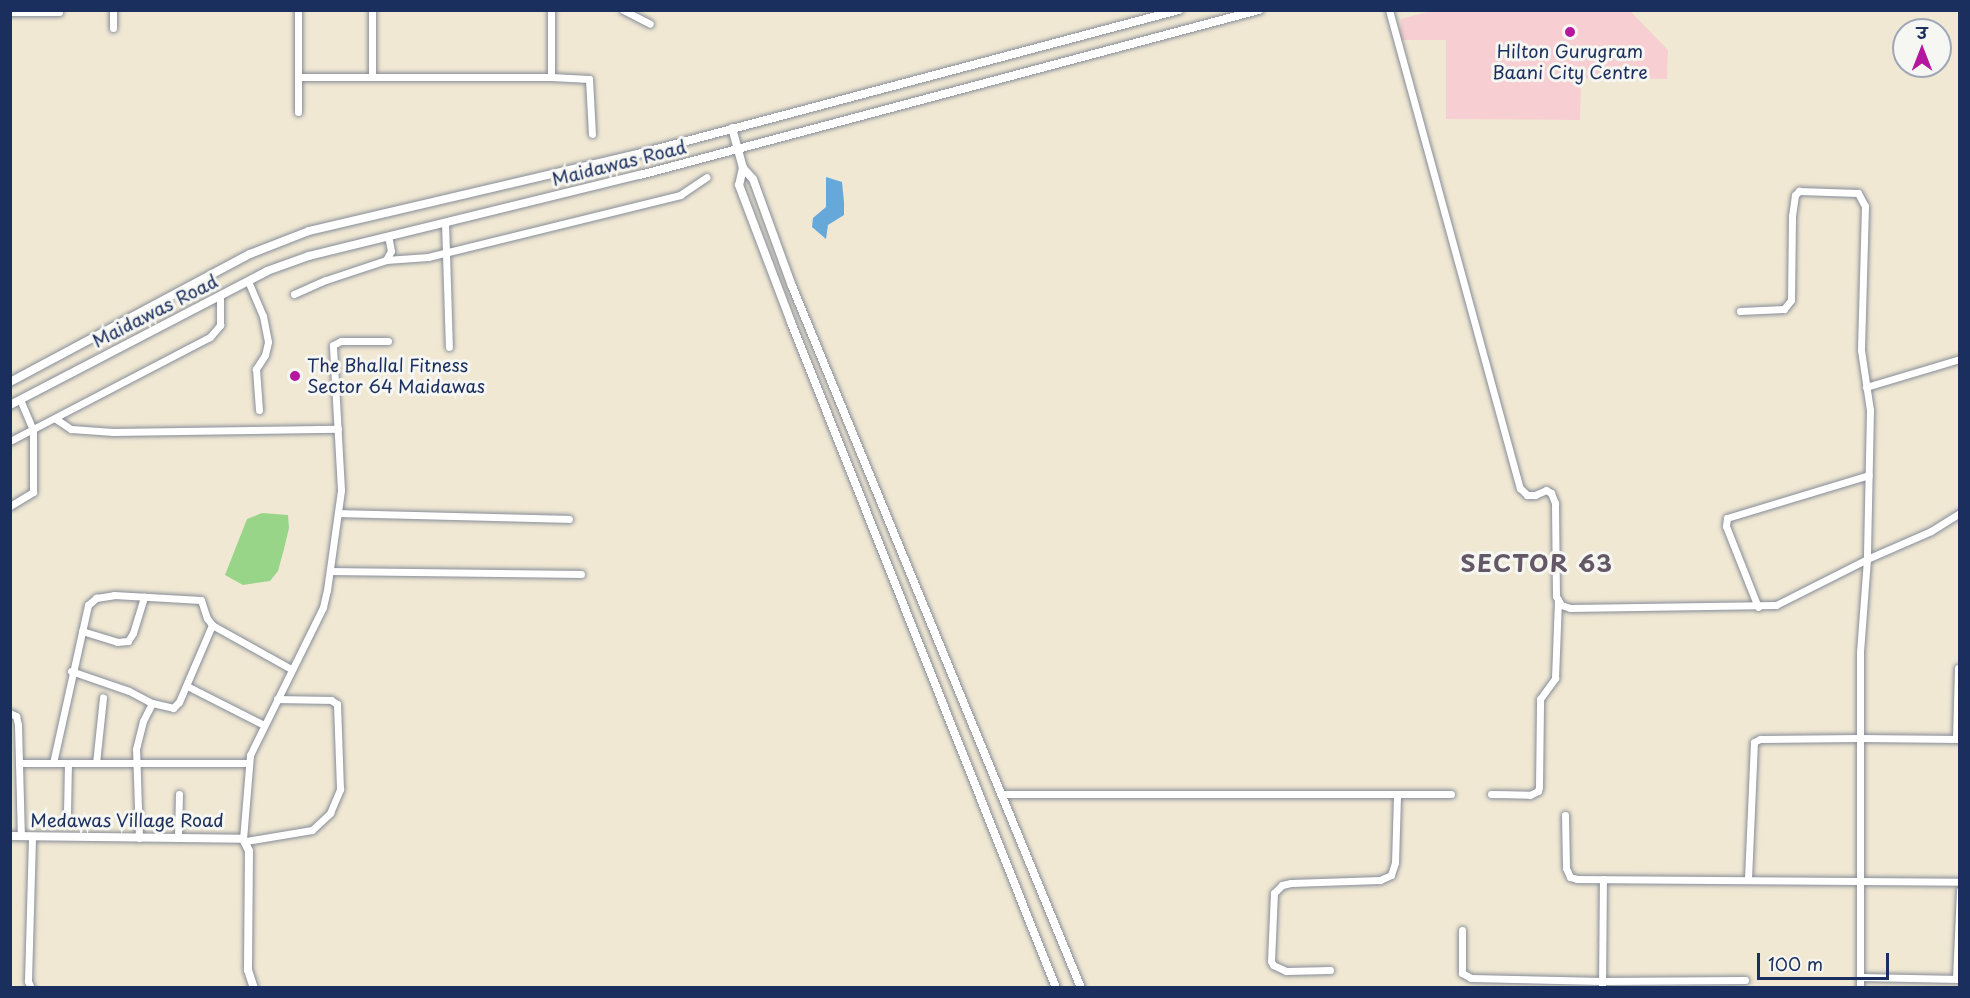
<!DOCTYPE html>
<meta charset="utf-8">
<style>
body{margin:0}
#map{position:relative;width:1970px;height:998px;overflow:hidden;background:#f0e8d3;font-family:"Playpen Sans","Playpen Sans Deva",sans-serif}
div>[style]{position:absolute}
.built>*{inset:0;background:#f7cfd2}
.green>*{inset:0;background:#98d589}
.water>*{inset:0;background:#66a8da}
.roads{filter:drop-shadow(0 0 2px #868c98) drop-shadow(0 0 2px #868c98)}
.minor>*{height:7px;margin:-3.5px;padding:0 3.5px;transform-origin:3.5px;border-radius:3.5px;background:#fff}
.tertiary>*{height:8px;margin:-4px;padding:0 4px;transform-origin:4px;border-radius:4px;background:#fff}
.dots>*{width:16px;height:16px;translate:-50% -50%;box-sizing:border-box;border:3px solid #f6f6f2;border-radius:50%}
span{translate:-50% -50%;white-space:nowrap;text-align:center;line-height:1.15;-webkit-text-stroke:6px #f6f6f2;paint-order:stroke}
.poi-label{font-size:18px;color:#1b2f5e}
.left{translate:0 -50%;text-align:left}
.street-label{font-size:18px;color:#1b2f5e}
.district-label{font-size:24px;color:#645766;font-weight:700;letter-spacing:1.5px}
.frame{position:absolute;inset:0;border:12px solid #1b2f5e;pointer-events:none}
.north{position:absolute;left:1892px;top:18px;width:60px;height:60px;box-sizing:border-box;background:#f6f6f2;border:2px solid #9ea6b7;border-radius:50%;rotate:0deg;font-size:16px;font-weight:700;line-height:24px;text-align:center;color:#1b2f5e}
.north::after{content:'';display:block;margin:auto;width:21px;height:27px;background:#b5179e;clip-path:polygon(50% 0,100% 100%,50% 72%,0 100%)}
.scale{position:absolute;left:1757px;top:953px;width:132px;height:27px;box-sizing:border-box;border:3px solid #1b2f5e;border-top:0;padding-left:8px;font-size:18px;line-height:21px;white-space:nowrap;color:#1b2f5e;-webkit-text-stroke:4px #f6f6f2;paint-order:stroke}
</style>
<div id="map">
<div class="built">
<i style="clip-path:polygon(1431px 11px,1630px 11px,1668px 50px,1667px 79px,1581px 78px,1580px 120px,1446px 119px,1446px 40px,1400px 40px,1401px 19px)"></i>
</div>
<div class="green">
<i style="clip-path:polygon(262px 513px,288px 515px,289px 528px,284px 549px,278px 571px,270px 581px,243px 585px,225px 575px,247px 519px)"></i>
</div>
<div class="water">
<i style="clip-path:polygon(826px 177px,842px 182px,844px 202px,844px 215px,828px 225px,826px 239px,812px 227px,813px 218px,826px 207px)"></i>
</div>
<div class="roads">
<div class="minor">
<i style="left:113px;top:10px;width:18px;rotate:90deg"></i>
<i style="left:298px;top:10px;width:102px;rotate:90deg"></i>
<i style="left:372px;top:10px;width:67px;rotate:90deg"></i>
<i style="left:551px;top:10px;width:67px;rotate:90deg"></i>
<i style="left:551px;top:77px;width:38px;rotate:3deg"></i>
<i style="left:589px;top:79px;width:55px;rotate:86.9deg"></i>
<i style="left:623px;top:10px;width:30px;rotate:27deg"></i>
<i style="left:1389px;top:10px;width:496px;rotate:74.7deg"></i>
<i style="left:1520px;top:488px;width:10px;rotate:45deg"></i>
<i style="left:1527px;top:495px;width:8px"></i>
<i style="left:1535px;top:495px;width:12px;rotate:-24deg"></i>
<i style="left:1546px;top:490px;width:6px;rotate:31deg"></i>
<i style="left:1551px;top:493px;width:11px;rotate:68deg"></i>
<i style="left:1555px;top:503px;width:93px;rotate:89.4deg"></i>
<i style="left:1556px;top:596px;width:10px;rotate:61deg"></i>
<i style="left:1561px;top:605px;width:9px;rotate:18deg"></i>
<i style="left:1570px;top:608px;width:206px;rotate:-0.8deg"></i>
<i style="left:1776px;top:605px;width:102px;rotate:-26.8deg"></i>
<i style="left:1867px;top:559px;width:70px;rotate:-23.6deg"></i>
<i style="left:1931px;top:531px;width:34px;rotate:-32deg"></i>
<i style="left:10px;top:12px;width:49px"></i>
<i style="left:298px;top:77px;width:253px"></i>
<i style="left:445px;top:222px;width:125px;rotate:88.2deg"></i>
<i style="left:386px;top:260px;width:42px;rotate:-4.1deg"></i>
<i style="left:428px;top:257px;width:260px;rotate:-13.8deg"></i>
<i style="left:680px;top:195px;width:32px;rotate:-34deg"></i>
<i style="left:248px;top:281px;width:38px;rotate:67deg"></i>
<i style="left:263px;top:316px;width:26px;rotate:79deg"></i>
<i style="left:268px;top:342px;width:13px;rotate:103deg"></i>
<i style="left:265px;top:355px;width:17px;rotate:123deg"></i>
<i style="left:256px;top:369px;width:41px;rotate:85.8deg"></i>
<i style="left:294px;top:294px;width:35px;rotate:-24deg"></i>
<i style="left:326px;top:280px;width:63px;rotate:-18.4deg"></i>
<i style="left:386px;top:260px;width:10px;rotate:-61deg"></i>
<i style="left:391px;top:251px;width:15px;rotate:-101deg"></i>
<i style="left:1740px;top:311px;width:44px;rotate:-2.6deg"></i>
<i style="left:1784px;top:309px;width:11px;rotate:-52deg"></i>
<i style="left:1791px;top:300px;width:84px;rotate:-89.3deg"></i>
<i style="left:1792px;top:216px;width:21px;rotate:-82deg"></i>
<i style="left:1795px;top:195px;width:6px;rotate:-45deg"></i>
<i style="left:1799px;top:191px;width:59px;rotate:1.9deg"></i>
<i style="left:1858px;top:193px;width:15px;rotate:62deg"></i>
<i style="left:1865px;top:206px;width:144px;rotate:91.6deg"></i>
<i style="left:1861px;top:350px;width:61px;rotate:81.5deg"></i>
<i style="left:1870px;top:410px;width:149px;rotate:91.2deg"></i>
<i style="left:1867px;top:559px;width:93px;rotate:94.3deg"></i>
<i style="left:1860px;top:652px;width:336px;rotate:90deg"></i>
<i style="left:1866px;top:387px;width:98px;rotate:-16.6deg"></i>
<i style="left:56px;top:419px;width:18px;rotate:34deg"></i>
<i style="left:71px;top:429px;width:42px;rotate:4.1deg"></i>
<i style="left:113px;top:432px;width:225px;rotate:-0.8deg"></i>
<i style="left:10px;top:441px;width:225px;rotate:-27.5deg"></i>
<i style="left:210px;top:337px;width:16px;rotate:-50deg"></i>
<i style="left:220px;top:325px;width:29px;rotate:-90deg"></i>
<i style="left:10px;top:506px;width:27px;rotate:-31deg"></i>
<i style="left:33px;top:492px;width:62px;rotate:-90deg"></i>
<i style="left:33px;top:430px;width:33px;rotate:-113deg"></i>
<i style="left:339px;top:513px;width:230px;rotate:1.5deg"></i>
<i style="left:330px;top:571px;width:251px;rotate:0.7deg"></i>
<i style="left:1758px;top:607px;width:87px;rotate:-111.6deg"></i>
<i style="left:1726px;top:526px;width:8px;rotate:-83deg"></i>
<i style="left:1727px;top:518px;width:148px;rotate:-16.8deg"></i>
<i style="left:82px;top:631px;width:37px;rotate:17deg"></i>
<i style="left:117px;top:642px;width:11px;rotate:-5deg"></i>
<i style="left:128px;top:641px;width:9px;rotate:-58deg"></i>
<i style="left:133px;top:633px;width:38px;rotate:-73deg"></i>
<i style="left:71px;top:671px;width:61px;rotate:19deg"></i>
<i style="left:129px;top:691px;width:26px;rotate:28deg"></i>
<i style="left:152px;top:703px;width:22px;rotate:13deg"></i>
<i style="left:173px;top:708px;width:8px;rotate:-45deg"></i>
<i style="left:179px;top:702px;width:84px;rotate:-66.8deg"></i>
<i style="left:187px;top:686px;width:86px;rotate:26.9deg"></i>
<i style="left:10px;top:713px;width:7px;rotate:27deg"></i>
<i style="left:16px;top:716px;width:9px;rotate:77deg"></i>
<i style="left:18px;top:725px;width:111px;rotate:88.5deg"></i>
<i style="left:1956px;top:739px;width:71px;rotate:-88.4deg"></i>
<i style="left:19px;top:763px;width:230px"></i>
<i style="left:53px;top:763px;width:162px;rotate:-77.5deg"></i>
<i style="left:88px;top:605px;width:11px;rotate:-41deg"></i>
<i style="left:96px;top:598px;width:18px;rotate:-9deg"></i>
<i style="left:114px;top:595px;width:87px;rotate:3.3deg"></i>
<i style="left:201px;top:600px;width:19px;rotate:72deg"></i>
<i style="left:207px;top:618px;width:9px;rotate:54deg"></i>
<i style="left:212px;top:625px;width:90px;rotate:29.1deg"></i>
<i style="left:96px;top:763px;width:66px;rotate:-83.9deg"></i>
<i style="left:1002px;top:794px;width:449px"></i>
<i style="left:1491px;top:794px;width:39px;rotate:1deg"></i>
<i style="left:1530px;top:795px;width:9px;rotate:-27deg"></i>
<i style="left:1538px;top:791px;width:4px;rotate:-76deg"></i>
<i style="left:1539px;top:787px;width:88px;rotate:-89.3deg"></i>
<i style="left:1540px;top:699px;width:26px;rotate:-54deg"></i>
<i style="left:1555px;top:678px;width:78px;rotate:-87.8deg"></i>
<i style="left:67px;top:814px;width:51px;rotate:-88.9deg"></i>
<i style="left:1565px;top:815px;width:53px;rotate:88.9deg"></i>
<i style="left:1566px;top:868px;width:10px;rotate:66deg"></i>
<i style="left:1570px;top:877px;width:7px;rotate:16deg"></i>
<i style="left:1577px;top:879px;width:383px;rotate:0.4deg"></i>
<i style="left:139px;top:838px;width:89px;rotate:-91.9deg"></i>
<i style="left:136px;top:749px;width:29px;rotate:-76deg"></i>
<i style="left:143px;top:721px;width:20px;rotate:-63deg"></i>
<i style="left:178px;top:838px;width:44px;rotate:-88.7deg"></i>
<i style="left:243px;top:839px;width:84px;rotate:-85.2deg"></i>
<i style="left:250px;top:755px;width:165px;rotate:-63.7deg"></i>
<i style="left:323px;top:607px;width:17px;rotate:-77deg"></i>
<i style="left:327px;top:590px;width:101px;rotate:-82deg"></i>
<i style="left:341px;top:490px;width:145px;rotate:-93.2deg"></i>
<i style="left:333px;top:345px;width:9px;rotate:-27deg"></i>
<i style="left:341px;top:341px;width:47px"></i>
<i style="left:246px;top:841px;width:67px;rotate:-9.5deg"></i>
<i style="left:312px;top:830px;width:25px;rotate:-43deg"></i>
<i style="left:330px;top:813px;width:26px;rotate:-67deg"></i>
<i style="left:340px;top:789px;width:85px;rotate:-92deg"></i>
<i style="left:337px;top:704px;width:7px;rotate:-146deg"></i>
<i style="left:331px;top:700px;width:54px;rotate:-178.9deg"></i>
<i style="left:1748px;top:879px;width:137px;rotate:-87.5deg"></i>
<i style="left:1754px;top:742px;width:7px;rotate:-27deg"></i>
<i style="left:1760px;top:739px;width:99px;rotate:-0.6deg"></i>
<i style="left:1859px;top:738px;width:101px;rotate:0.6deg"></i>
<i style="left:1462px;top:930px;width:43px;rotate:90deg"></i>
<i style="left:1462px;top:973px;width:10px;rotate:29deg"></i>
<i style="left:1471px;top:978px;width:131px;rotate:1.3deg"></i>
<i style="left:1602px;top:981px;width:143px;rotate:-0.4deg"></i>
<i style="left:1330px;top:970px;width:44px;rotate:178.7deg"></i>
<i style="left:1286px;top:971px;width:14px;rotate:-155deg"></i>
<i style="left:1273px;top:965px;width:4px;rotate:-117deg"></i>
<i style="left:1271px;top:961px;width:68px;rotate:-87.5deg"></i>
<i style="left:1274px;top:893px;width:11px;rotate:-45deg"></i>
<i style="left:1282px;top:885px;width:9px;rotate:-13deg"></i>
<i style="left:1291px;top:883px;width:89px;rotate:-1.9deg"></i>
<i style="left:1380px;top:880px;width:12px;rotate:-24deg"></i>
<i style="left:1391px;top:875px;width:13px;rotate:-72deg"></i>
<i style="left:1395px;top:863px;width:69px;rotate:-88.3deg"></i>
<i style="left:1860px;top:977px;width:100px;rotate:1.1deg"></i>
<i style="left:1956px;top:979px;width:89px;rotate:-87.4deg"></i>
<i style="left:31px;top:988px;width:8px;rotate:-113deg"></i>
<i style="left:28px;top:981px;width:145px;rotate:-88.4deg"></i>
<i style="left:1602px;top:988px;width:109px;rotate:-89.5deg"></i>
</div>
<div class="tertiary">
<i style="left:732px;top:128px;width:41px;rotate:74.6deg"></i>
<i style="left:743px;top:168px;width:15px;rotate:48deg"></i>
<i style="left:753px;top:179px;width:114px;rotate:70deg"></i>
<i style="left:792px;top:286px;width:759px;rotate:67.62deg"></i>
<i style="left:743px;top:168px;width:17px;rotate:103deg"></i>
<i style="left:739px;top:185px;width:147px;rotate:69.2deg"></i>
<i style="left:791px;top:322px;width:717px;rotate:68.3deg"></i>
<i style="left:10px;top:382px;width:272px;rotate:-28.1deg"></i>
<i style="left:250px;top:254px;width:63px;rotate:-21.3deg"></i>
<i style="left:309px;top:231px;width:338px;rotate:-13.2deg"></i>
<i style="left:638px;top:154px;width:560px;rotate:-14.91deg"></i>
<i style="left:10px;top:405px;width:290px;rotate:-27.5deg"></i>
<i style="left:267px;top:271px;width:45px;rotate:-19.7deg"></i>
<i style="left:309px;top:256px;width:341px;rotate:-13.8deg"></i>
<i style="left:640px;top:175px;width:641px;rotate:-14.93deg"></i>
<i style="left:10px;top:836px;width:233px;rotate:0.7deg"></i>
<i style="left:243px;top:839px;width:13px;rotate:63deg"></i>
<i style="left:249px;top:851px;width:119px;rotate:90.5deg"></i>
<i style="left:248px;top:970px;width:19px;rotate:72deg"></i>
</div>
</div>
<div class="dots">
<i style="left:1570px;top:32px;background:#b5179e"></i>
<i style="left:295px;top:376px;background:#b5179e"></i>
</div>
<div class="poi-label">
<span style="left:1570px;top:62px">Hilton Gurugram<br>Baani City Centre</span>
<span class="left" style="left:307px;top:376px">The Bhallal Fitness<br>Sector 64 Maidawas</span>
</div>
<div class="street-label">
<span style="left:619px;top:163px;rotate:-14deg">Maidawas Road</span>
<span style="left:155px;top:311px;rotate:-27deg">Maidawas Road</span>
<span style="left:127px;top:820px">Medawas Village Road</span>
</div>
<div class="district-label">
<span style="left:1537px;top:563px">SECTOR 63</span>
</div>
<div class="frame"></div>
<div class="north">उ</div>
<div class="scale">100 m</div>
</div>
